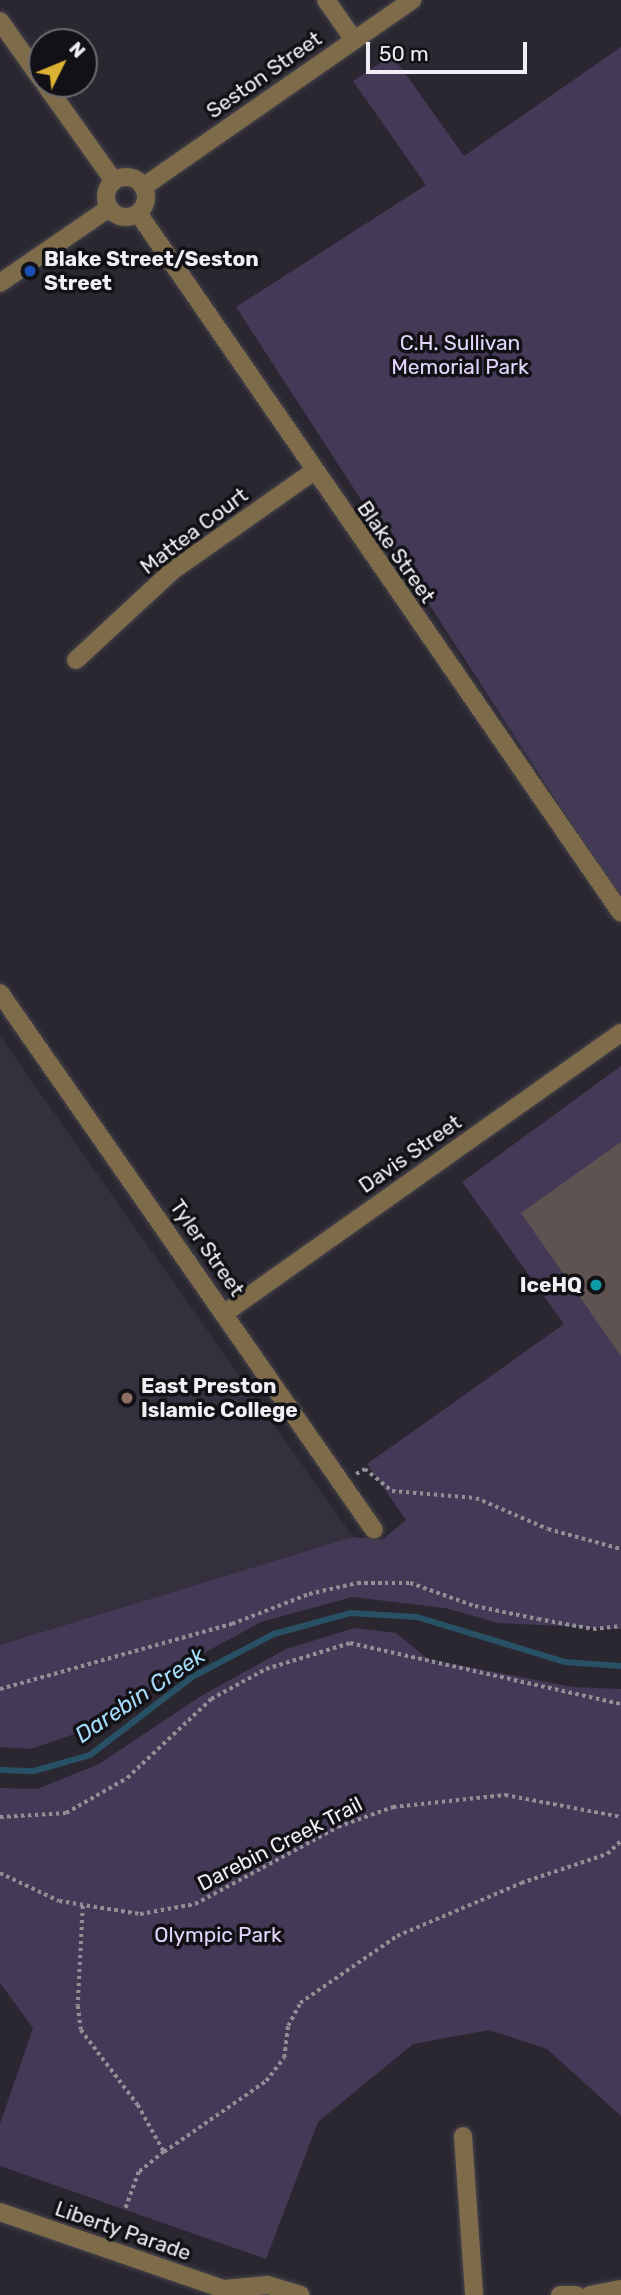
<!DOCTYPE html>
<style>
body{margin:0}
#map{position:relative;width:621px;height:2295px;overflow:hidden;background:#2a2730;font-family:Rubik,sans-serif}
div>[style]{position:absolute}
.built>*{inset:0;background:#34303d}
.green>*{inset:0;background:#443a57}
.stream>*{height:6px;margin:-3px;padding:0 3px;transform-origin:3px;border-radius:3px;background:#285166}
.building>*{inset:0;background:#5e5350}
.path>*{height:3.5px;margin-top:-1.75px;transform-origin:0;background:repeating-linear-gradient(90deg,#929097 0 3.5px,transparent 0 7px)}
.roads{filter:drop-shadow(0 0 2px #46434c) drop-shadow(0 0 2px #46434c)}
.minor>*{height:18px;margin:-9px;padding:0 9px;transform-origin:9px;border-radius:9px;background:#7d6b4a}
.minor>.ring{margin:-9px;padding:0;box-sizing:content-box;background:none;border:18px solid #7d6b4a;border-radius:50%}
.tertiary>*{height:18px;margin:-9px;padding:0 9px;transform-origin:9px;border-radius:9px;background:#7d6b4a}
.dots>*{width:19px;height:19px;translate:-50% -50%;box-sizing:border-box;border:4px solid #121115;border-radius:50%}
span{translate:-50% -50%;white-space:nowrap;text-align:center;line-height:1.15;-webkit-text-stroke:7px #121115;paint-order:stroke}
.street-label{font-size:21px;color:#f1eff5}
.poi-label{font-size:21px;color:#f1eff5;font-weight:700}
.left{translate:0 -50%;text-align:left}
.right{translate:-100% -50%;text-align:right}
.park-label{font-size:21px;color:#e3d7fd}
.water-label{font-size:23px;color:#a4dbfa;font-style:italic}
.north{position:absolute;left:28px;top:28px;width:70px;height:70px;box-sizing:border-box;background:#121115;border:2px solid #6b6a6f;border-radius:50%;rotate:47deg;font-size:19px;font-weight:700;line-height:28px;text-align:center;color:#f1eff5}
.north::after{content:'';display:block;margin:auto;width:24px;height:32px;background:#dcb233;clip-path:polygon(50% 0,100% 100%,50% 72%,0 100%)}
.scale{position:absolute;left:366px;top:42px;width:161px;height:32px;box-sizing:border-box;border:4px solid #f1eff5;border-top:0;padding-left:9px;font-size:21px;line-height:24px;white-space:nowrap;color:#f1eff5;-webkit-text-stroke:5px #121115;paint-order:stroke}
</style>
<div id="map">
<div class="built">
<i style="clip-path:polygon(0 1036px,353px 1537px,119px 1620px,0 1649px)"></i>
</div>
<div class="green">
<i style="clip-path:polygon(621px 47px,621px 900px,236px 307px,426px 185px,353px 81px,392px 55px,464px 156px)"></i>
<i style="clip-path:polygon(621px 1066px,621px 1629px,498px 1623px,445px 1608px,352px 1597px,261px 1622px,178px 1667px,115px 1720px,31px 1749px,0 1747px,0 1645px,353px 1537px,382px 1540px,406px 1520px,367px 1464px,564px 1324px,462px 1182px)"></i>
<i style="clip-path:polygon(355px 1628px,396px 1633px,428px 1659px,572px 1687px,621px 1689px,621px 2116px,547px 2049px,489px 2030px,413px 2044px,318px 2122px,266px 2259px,0 2166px,0 2124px,33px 2028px,0 1983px,0 1788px,37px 1789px,99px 1764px,201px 1696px,286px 1649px)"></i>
</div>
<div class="stream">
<i style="left:0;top:1770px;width:34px;rotate:2deg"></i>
<i style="left:34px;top:1771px;width:58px;rotate:-15.9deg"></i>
<i style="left:90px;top:1755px;width:128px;rotate:-37.4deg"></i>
<i style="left:192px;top:1677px;width:93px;rotate:-27.7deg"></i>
<i style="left:274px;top:1634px;width:79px;rotate:-15.4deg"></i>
<i style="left:350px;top:1613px;width:67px;rotate:3.4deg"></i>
<i style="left:417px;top:1617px;width:155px;rotate:16.9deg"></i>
<i style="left:565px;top:1662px;width:56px;rotate:4.1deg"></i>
</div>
<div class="building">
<i style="clip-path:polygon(621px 1142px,621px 1356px,521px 1213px)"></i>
</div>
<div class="path">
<i style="left:356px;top:1474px;width:10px;rotate:-29deg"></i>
<i style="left:365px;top:1469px;width:35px;rotate:39deg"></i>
<i style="left:392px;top:1491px;width:84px;rotate:4.8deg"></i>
<i style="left:476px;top:1498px;width:78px;rotate:23.3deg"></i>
<i style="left:548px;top:1529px;width:76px;rotate:15.3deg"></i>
<i style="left:0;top:1689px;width:241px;rotate:-15.7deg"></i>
<i style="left:232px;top:1624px;width:83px;rotate:-21.3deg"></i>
<i style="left:309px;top:1594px;width:49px;rotate:-12.9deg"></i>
<i style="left:357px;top:1583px;width:53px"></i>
<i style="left:410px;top:1583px;width:69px;rotate:19.5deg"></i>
<i style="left:475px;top:1606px;width:64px;rotate:11.7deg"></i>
<i style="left:538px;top:1619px;width:56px;rotate:10.3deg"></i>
<i style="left:593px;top:1629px;width:28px;rotate:-6deg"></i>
<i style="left:0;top:1817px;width:66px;rotate:-3.5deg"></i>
<i style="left:66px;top:1813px;width:70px;rotate:-29.8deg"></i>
<i style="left:127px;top:1778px;width:115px;rotate:-43.2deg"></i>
<i style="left:211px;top:1699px;width:63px;rotate:-28.6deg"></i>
<i style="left:266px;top:1669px;width:88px;rotate:-17.2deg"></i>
<i style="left:350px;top:1643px;width:278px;rotate:12.7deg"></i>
<i style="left:0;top:1873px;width:65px;rotate:25.4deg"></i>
<i style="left:59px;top:1901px;width:82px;rotate:9.1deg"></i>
<i style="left:140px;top:1914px;width:56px;rotate:-10.3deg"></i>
<i style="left:195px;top:1904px;width:162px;rotate:-28.3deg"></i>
<i style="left:338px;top:1827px;width:59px;rotate:-20deg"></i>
<i style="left:393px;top:1807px;width:113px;rotate:-6.1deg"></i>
<i style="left:505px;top:1795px;width:118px;rotate:10.7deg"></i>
<i style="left:83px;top:1906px;width:100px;rotate:92.9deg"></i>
<i style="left:78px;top:2006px;width:24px;rotate:83deg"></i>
<i style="left:81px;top:2030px;width:94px;rotate:52.8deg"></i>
<i style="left:138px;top:2105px;width:54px;rotate:61deg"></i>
<i style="left:164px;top:2152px;width:32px;rotate:141deg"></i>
<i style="left:139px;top:2172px;width:40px;rotate:110.2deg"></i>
<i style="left:164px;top:2152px;width:124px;rotate:-34.8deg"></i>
<i style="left:266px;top:2081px;width:29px;rotate:-52deg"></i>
<i style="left:284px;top:2058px;width:32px;rotate:-83deg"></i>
<i style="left:288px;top:2026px;width:26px;rotate:-62deg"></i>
<i style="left:300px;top:2003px;width:118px;rotate:-34.6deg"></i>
<i style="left:397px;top:1936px;width:135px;rotate:-23.1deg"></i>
<i style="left:521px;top:1883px;width:91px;rotate:-18.6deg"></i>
<i style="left:607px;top:1854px;width:19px;rotate:-43deg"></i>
</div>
<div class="roads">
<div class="minor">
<i style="left:326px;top:0;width:49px;rotate:55deg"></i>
<i style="left:0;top:21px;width:72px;rotate:54.6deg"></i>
<i style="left:45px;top:84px;width:119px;rotate:54.6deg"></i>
<i class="ring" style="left:106px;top:177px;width:22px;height:22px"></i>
<i style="left:143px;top:187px;width:328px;rotate:-34.8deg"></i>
<i style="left:138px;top:213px;width:850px;rotate:55.39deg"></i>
<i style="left:0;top:283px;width:132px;rotate:-34.5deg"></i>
<i style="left:76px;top:660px;width:131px;rotate:-42.8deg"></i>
<i style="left:172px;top:571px;width:172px;rotate:-35.1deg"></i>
<i style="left:0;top:993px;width:654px;rotate:55.14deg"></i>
<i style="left:225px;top:1313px;width:485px;rotate:-35.3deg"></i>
<i style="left:463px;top:2136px;width:159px;rotate:86deg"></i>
</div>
<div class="tertiary">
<i style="left:0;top:2212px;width:237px;rotate:19deg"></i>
<i style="left:224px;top:2289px;width:44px;rotate:-5.2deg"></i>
<i style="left:268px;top:2285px;width:34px;rotate:17deg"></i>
<i style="left:560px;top:2295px;width:16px"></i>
<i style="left:590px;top:2295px;width:32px;rotate:-11deg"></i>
</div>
</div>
<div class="dots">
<i style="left:30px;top:271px;background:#1a4fb4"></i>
<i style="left:596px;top:1285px;background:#0f9aa8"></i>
<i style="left:127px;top:1398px;background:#8d6e63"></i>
</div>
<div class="street-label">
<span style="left:264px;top:75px;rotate:-35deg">Seston Street</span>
<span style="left:194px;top:531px;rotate:-37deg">Mattea Court</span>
<span style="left:396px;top:552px;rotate:55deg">Blake Street</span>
<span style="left:410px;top:1154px;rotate:-35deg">Davis Street</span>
<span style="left:207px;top:1248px;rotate:55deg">Tyler Street</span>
<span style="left:280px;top:1844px;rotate:-27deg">Darebin Creek Trail</span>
<span style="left:123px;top:2231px;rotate:19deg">Liberty Parade</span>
</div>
<div class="poi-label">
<span class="left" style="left:44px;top:271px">Blake Street/Seston<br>Street</span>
<span class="right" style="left:582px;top:1285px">IceHQ</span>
<span class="left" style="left:141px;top:1398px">East Preston<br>Islamic College</span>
</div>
<div class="park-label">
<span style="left:460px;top:355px">C.H. Sullivan<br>Memorial Park</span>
<span style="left:218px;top:1935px">Olympic Park</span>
</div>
<div class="water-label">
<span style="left:140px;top:1695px;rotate:-34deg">Darebin Creek</span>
</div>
<div class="north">N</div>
<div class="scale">50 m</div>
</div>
